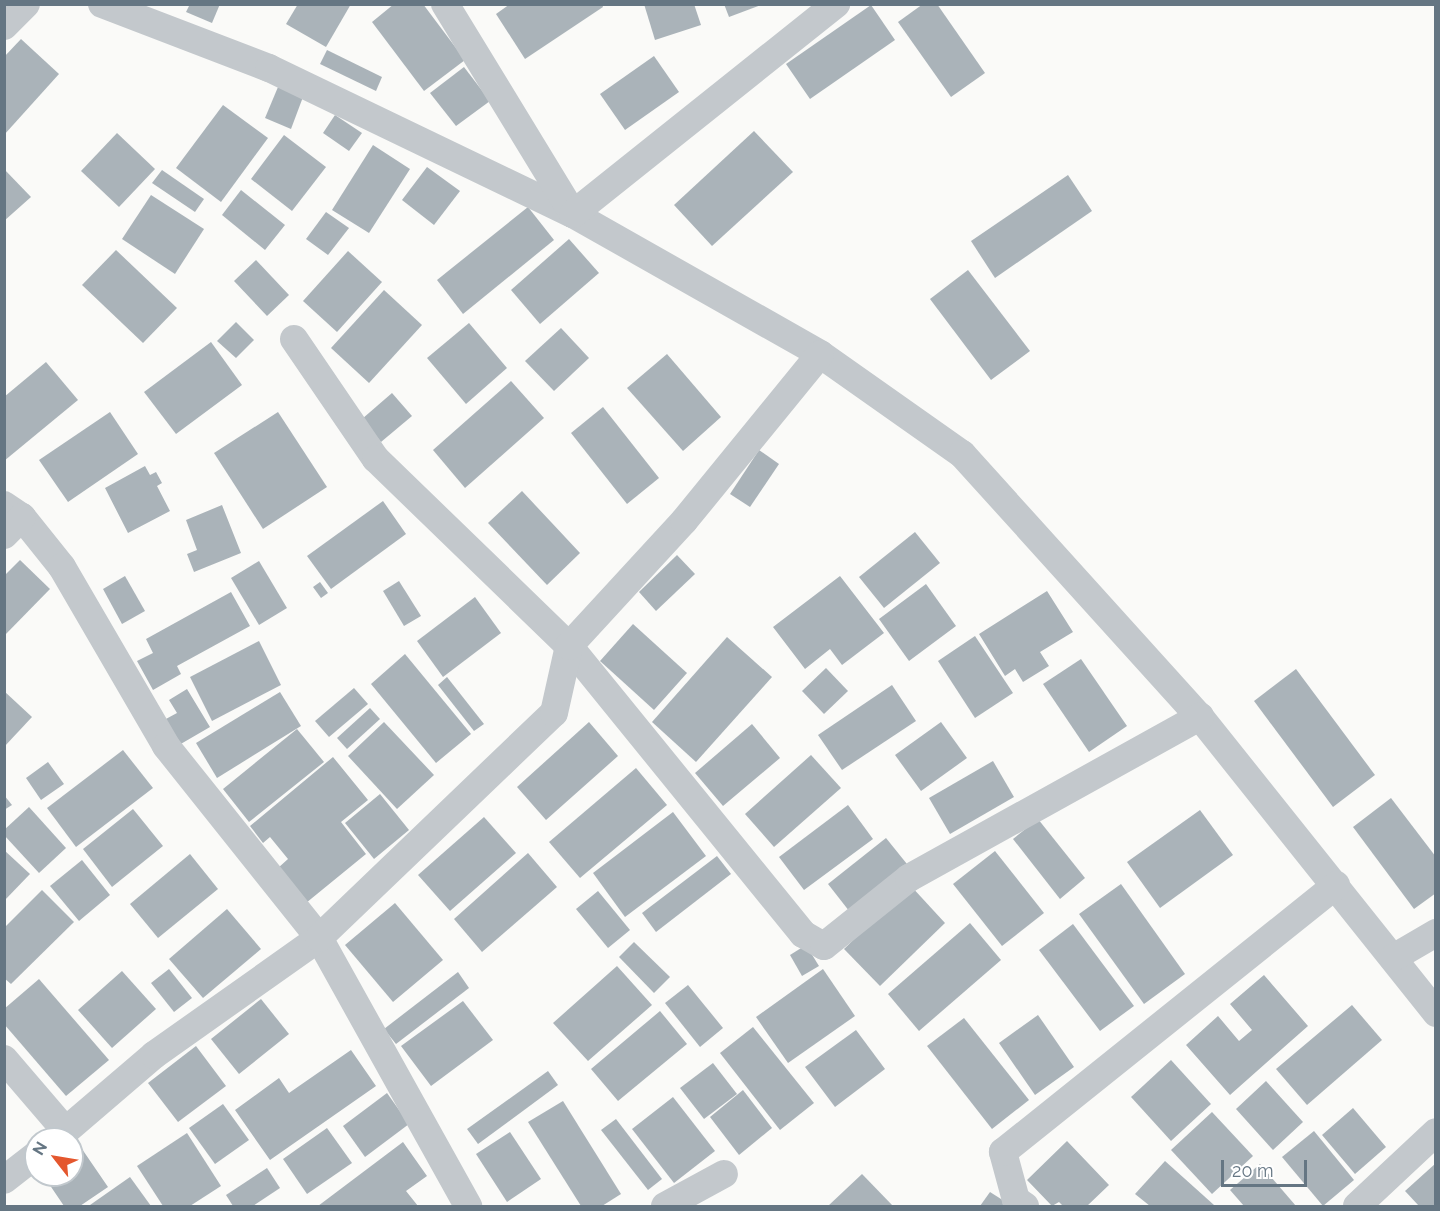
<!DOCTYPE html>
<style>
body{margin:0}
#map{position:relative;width:1440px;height:1211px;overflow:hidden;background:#fafaf8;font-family:Raleway,sans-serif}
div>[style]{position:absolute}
.building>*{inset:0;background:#aab3b9}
.street>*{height:28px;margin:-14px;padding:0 14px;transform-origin:14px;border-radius:14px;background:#c3c8cc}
span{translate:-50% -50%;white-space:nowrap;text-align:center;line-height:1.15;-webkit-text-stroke:6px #fff;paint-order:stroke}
.frame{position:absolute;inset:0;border:6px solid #657683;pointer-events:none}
.north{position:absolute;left:24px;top:1127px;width:60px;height:60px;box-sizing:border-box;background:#fff;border:2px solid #c1c8cd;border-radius:50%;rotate:301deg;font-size:16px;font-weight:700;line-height:24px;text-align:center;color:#657683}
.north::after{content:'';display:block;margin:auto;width:21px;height:27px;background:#e4572e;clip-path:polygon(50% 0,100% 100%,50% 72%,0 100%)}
.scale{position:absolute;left:1221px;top:1160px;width:86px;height:27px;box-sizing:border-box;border:3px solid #657683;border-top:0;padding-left:8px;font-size:18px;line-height:21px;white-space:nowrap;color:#657683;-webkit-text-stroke:4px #fff;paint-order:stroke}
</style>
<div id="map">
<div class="building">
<i style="clip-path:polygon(190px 4px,220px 4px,212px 23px,186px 12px)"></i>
<i style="clip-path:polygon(298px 4px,351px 4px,326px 47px,286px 24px)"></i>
<i style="clip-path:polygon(394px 4px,423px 4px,465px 60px,424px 91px,372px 22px)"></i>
<i style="clip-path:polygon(510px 4px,602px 4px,603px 7px,525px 59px,496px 14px)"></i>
<i style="clip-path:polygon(644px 4px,694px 4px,701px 25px,655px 40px)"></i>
<i style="clip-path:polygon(724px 4px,761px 4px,761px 5px,729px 17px)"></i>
<i style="clip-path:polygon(923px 4px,937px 4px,985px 73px,951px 97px,898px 22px)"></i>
<i style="clip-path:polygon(871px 5px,895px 40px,810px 99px,786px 64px)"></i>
<i style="clip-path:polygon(21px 39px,59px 74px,4px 135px,4px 57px)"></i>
<i style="clip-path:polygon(327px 50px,382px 77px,376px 91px,320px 64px)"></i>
<i style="clip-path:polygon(654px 56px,679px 92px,625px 130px,600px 94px)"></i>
<i style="clip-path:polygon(464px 67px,490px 101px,456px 126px,430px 93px)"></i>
<i style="clip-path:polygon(278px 87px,303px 97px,291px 129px,265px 118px)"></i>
<i style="clip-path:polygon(223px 105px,268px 138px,221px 202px,176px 168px)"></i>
<i style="clip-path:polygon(335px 115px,362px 133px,349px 151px,323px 133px)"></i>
<i style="clip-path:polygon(754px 131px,793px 172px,712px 246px,674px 205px)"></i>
<i style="clip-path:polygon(117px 133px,155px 169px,119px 207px,81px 171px)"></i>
<i style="clip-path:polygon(284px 135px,326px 167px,292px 211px,251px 179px)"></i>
<i style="clip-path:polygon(373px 145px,410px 169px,369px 233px,332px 210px)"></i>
<i style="clip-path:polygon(427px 167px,460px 191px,434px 225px,402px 200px)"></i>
<i style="clip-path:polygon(4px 169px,31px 197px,4px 221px)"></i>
<i style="clip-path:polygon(162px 170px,204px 199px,195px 212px,152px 183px)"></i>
<i style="clip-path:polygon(1068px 175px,1092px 211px,995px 278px,971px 241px)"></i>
<i style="clip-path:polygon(241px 190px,285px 225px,265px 250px,222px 215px)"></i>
<i style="clip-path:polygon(151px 195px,204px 229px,175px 274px,122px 239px)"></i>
<i style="clip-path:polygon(528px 207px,554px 240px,463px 314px,437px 280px)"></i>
<i style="clip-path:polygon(326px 212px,349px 228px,328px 255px,306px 239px)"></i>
<i style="clip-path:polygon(569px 239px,599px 273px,540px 324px,511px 290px)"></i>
<i style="clip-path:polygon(116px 250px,177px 308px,143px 343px,82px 285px)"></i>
<i style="clip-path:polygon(348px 251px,382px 282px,337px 332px,303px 301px)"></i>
<i style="clip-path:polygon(256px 260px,289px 295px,267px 316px,234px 281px)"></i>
<i style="clip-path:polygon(968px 270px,1030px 351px,991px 380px,930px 299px)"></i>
<i style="clip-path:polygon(384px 290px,422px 325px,369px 383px,331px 348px)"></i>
<i style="clip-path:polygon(236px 322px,254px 340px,236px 358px,217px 341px)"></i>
<i style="clip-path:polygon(469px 323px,507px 368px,466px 404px,427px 358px)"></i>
<i style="clip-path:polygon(561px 328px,589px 358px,554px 391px,525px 361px)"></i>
<i style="clip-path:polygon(211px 342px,242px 385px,176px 434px,144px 392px)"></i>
<i style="clip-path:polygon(667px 354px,721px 417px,683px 451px,627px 388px)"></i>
<i style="clip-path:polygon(46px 362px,78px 400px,4px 461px,4px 397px)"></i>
<i style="clip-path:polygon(511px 381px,544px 418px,465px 488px,433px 450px)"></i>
<i style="clip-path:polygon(392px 393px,412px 416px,381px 442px,362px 419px)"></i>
<i style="clip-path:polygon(603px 407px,659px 478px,627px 504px,571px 433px)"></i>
<i style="clip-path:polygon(110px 412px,138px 454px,68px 502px,39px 460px)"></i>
<i style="clip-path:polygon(278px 412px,327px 487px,263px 529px,214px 453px)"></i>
<i style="clip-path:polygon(759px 450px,779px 464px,750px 507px,730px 494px)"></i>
<i style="clip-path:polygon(145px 466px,150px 475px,156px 472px,162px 483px,157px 486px,170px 511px,128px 533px,105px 488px)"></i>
<i style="clip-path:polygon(522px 491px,580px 553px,547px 585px,488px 523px)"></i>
<i style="clip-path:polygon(383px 501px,406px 534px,331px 589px,307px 556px)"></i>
<i style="clip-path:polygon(222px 505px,241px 553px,194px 572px,187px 554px,197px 550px,186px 520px)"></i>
<i style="clip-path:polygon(915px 532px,940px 563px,884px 608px,859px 577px)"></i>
<i style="clip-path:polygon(677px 555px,695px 574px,656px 611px,639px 592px)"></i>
<i style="clip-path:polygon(20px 560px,50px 589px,4px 636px,4px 576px)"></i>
<i style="clip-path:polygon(259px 561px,287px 608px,259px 625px,231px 578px)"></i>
<i style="clip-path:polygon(125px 576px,145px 611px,122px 624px,103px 589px)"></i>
<i style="clip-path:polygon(840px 576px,884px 633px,842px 665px,830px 649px,805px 669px,773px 627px)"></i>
<i style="clip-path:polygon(399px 581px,421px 616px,404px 626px,383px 591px)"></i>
<i style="clip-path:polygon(320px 582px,328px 593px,321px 598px,313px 587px)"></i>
<i style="clip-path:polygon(926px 584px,956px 626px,909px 661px,879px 619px)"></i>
<i style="clip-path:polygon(1047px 591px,1073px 632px,1040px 652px,1049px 666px,1023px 682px,1015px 669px,1005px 676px,979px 634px)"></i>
<i style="clip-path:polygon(231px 592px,250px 626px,177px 666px,181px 674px,153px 690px,137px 661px,153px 653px,146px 639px)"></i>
<i style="clip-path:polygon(475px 597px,501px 633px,443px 677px,417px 641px)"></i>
<i style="clip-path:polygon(633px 624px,687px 673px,654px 710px,600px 661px)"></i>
<i style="clip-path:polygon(975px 636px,1013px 693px,975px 718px,938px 661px)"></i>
<i style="clip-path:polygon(727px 637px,772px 677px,696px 762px,652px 722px)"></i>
<i style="clip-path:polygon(259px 641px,281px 685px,212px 721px,190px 677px)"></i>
<i style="clip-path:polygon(405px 654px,471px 734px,436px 763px,371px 684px)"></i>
<i style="clip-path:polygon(1081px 659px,1127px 726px,1089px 752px,1043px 684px)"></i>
<i style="clip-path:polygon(826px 668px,848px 691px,824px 714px,802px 691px)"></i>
<i style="clip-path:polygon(1296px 669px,1375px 775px,1333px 807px,1254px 701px)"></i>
<i style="clip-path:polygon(447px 677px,484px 724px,474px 731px,438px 685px)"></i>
<i style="clip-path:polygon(892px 685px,916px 721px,842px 770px,818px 735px)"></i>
<i style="clip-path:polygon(354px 688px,368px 704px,329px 737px,315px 721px)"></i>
<i style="clip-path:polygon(187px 689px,210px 727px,179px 745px,164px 720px,177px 713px,169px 700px)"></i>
<i style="clip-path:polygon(4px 691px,32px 717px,4px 747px)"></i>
<i style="clip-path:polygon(280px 692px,301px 726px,217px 778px,196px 743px)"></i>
<i style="clip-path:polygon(370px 708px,380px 719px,347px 749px,337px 738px)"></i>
<i style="clip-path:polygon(384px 722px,434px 775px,397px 809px,348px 756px)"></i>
<i style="clip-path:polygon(589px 722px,618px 756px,546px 820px,517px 787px)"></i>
<i style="clip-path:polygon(941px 722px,967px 758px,921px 791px,895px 755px)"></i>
<i style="clip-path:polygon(752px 724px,780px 758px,723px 806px,695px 773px)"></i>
<i style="clip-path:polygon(297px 729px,324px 762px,249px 822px,223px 789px)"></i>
<i style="clip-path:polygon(123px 750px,153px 788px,76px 847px,47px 808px)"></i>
<i style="clip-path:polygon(811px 755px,841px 788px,774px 847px,745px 814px)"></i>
<i style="clip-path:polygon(333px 757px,368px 800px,341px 822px,366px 854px,306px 903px,278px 868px,288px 859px,270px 837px,263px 843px,250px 826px)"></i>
<i style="clip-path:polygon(993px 761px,1014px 797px,950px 834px,929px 798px)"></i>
<i style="clip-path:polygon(48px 762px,64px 784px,41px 800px,26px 778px)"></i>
<i style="clip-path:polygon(636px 768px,667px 805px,580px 878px,549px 842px)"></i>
<i style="clip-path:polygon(380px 794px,409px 830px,374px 859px,345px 823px)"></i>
<i style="clip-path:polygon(4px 795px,12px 805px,4px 810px)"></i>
<i style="clip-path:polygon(1391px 798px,1436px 857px,1436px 893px,1414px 909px,1353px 827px)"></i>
<i style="clip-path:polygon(848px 805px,873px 839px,804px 890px,779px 857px)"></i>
<i style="clip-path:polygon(29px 807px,66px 848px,39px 873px,4px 835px,4px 830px)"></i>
<i style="clip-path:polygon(133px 809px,163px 846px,112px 887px,83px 849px)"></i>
<i style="clip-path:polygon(1200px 810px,1233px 855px,1160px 908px,1127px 862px)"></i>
<i style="clip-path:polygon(673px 812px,706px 856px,625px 917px,593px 873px)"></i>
<i style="clip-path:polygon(484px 817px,516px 853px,450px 911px,418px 875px)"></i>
<i style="clip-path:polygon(1038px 819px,1085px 878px,1060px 899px,1013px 839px)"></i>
<i style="clip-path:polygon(886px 838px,911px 869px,853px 916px,828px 884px)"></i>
<i style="clip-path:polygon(4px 850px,30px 874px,4px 901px)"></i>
<i style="clip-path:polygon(995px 851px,1044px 913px,1002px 946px,953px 884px)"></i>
<i style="clip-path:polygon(528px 853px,557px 887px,482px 952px,454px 919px)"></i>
<i style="clip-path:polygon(190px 854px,218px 889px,158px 938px,130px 904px)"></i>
<i style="clip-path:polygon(717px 856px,731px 874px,656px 932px,642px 913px)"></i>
<i style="clip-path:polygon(82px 860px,110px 895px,79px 921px,50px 886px)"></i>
<i style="clip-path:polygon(1121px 884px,1185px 974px,1144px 1004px,1079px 914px)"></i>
<i style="clip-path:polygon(910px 885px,945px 923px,880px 986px,844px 949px)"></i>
<i style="clip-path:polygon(42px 890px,74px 922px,11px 984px,4px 978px,4px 928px)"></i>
<i style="clip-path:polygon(598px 891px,630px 930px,608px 948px,576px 909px)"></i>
<i style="clip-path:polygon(395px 903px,443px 960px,393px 1002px,345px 945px)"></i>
<i style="clip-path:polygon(227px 909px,261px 949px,203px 998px,169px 959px)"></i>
<i style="clip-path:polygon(970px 923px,1001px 960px,919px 1031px,888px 994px)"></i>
<i style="clip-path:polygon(1073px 924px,1134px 1006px,1100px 1031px,1039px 950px)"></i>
<i style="clip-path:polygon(634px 942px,670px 977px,654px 993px,619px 957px)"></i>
<i style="clip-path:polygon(806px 945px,819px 966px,802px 976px,790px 955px)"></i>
<i style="clip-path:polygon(617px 966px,652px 1005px,588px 1061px,553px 1023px)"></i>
<i style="clip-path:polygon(169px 969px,192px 998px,174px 1012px,151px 983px)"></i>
<i style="clip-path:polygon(823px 969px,855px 1016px,788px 1063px,756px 1017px)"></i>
<i style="clip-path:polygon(122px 971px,156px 1009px,112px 1048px,78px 1010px)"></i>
<i style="clip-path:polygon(458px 972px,469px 988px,396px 1044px,384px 1029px)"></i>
<i style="clip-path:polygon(1264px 975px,1308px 1026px,1230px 1095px,1186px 1045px,1218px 1016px,1239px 1041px,1252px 1030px,1230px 1004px)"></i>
<i style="clip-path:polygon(39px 979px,109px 1060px,66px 1096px,4px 1024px,4px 1009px)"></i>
<i style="clip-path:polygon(688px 985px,723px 1028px,700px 1047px,665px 1003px)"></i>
<i style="clip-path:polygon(261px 999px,289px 1034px,239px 1074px,211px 1039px)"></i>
<i style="clip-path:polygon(463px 1001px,493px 1040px,431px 1086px,401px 1046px)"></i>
<i style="clip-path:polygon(1352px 1005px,1382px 1040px,1307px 1105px,1276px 1069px)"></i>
<i style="clip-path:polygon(660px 1011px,687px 1044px,618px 1101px,591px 1069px)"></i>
<i style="clip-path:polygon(1038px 1015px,1074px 1067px,1035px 1095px,999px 1043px)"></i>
<i style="clip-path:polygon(964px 1018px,1029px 1100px,992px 1129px,927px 1046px)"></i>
<i style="clip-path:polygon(753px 1027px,814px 1103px,780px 1130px,720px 1053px)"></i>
<i style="clip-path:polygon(856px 1030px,885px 1069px,835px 1107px,805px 1067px)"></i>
<i style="clip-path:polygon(196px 1046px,226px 1086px,178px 1122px,148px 1083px)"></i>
<i style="clip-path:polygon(351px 1050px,376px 1086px,270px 1160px,235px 1110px,279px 1078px,289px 1093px)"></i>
<i style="clip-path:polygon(1171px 1060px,1211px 1104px,1171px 1141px,1131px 1097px)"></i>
<i style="clip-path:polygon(713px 1063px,737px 1094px,704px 1119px,680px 1088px)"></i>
<i style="clip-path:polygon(548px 1071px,558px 1085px,478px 1144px,467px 1129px)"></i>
<i style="clip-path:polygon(1266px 1081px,1303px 1122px,1273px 1150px,1236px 1109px)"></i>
<i style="clip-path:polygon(743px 1090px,772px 1128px,739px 1155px,710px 1117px)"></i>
<i style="clip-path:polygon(387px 1093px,409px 1124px,365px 1157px,343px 1126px)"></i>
<i style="clip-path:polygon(673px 1097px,715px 1151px,674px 1183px,632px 1129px)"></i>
<i style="clip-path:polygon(563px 1101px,621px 1194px,602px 1206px,581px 1206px,528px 1122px)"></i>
<i style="clip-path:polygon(223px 1104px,249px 1140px,215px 1164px,189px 1128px)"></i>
<i style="clip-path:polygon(1353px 1108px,1386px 1147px,1355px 1174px,1322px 1135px)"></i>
<i style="clip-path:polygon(1212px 1112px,1253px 1156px,1212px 1194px,1171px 1150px)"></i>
<i style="clip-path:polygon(616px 1119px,662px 1179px,648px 1190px,601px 1130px)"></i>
<i style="clip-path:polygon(327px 1128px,352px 1163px,307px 1194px,283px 1159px)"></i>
<i style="clip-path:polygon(1314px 1131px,1354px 1180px,1323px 1206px,1282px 1157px)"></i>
<i style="clip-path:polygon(510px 1132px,541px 1179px,507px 1202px,476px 1154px)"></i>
<i style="clip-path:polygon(187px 1133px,221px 1186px,190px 1206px,163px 1206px,137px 1166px)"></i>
<i style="clip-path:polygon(1067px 1141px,1109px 1185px,1087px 1206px,1063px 1206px,1059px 1202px,1052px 1206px,1027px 1180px)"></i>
<i style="clip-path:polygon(403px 1142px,427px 1176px,406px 1191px,418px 1206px,318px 1206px)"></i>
<i style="clip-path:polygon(82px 1149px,108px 1187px,80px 1206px,64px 1206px,43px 1175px,72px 1175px,72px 1156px)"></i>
<i style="clip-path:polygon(1165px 1161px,1214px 1205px,1213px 1206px,1150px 1206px,1135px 1194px)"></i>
<i style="clip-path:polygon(1436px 1163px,1436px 1206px,1419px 1206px,1405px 1191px)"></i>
<i style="clip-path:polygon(1260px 1164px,1296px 1206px,1244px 1206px,1230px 1190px)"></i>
<i style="clip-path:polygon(267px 1168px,280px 1188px,253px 1206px,233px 1206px,226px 1195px)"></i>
<i style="clip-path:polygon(862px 1174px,893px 1206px,828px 1206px)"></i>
<i style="clip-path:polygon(130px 1177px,151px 1206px,91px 1206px,90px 1205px)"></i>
<i style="clip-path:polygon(990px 1192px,1012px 1206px,980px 1206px)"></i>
</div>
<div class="street">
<i style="left:102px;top:4px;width:179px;rotate:21deg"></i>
<i style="left:269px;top:68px;width:337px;rotate:25.7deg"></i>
<i style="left:573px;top:214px;width:284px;rotate:29.5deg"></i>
<i style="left:820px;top:354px;width:174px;rotate:35.2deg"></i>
<i style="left:962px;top:454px;width:355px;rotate:47.9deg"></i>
<i style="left:1200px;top:717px;width:379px;rotate:51.4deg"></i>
<i style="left:445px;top:4px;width:246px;rotate:58.6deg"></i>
<i style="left:573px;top:214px;width:337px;rotate:-38.6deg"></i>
<i style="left:4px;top:26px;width:31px;rotate:-45deg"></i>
<i style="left:294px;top:339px;width:145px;rotate:55.7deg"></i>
<i style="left:376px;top:459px;width:269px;rotate:44.1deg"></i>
<i style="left:569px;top:646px;width:371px;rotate:50.9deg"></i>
<i style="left:803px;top:934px;width:24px;rotate:30deg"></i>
<i style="left:824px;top:946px;width:109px;rotate:-38.7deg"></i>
<i style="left:909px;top:878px;width:333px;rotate:-29deg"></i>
<i style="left:4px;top:505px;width:22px;rotate:34deg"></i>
<i style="left:22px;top:517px;width:64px;rotate:51.3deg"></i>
<i style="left:62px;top:567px;width:207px;rotate:59.8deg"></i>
<i style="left:166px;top:746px;width:246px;rotate:51.4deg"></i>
<i style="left:319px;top:938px;width:307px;rotate:60.9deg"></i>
<i style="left:4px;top:535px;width:25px;rotate:-45deg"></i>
<i style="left:1393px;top:958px;width:50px;rotate:-30.2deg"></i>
<i style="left:4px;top:1059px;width:95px;rotate:49.3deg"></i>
<i style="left:56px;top:1139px;width:129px;rotate:-40.6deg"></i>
<i style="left:154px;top:1055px;width:202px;rotate:-35.3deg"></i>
<i style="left:319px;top:938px;width:325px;rotate:-43.8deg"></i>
<i style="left:554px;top:713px;width:69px;rotate:-77.4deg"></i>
<i style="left:569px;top:646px;width:170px;rotate:-47.4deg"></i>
<i style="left:684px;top:521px;width:215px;rotate:-50.8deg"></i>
<i style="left:4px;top:1180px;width:41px;rotate:-38deg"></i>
<i style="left:665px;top:1206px;width:67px;rotate:-28.5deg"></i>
<i style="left:1025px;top:1206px;width:11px;rotate:-146deg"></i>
<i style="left:1016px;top:1200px;width:50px;rotate:-105.2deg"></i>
<i style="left:1003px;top:1152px;width:427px;rotate:-38.7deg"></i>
<i style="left:1357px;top:1206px;width:108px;rotate:-43.1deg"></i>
</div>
<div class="frame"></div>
<div class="north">N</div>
<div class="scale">20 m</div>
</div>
